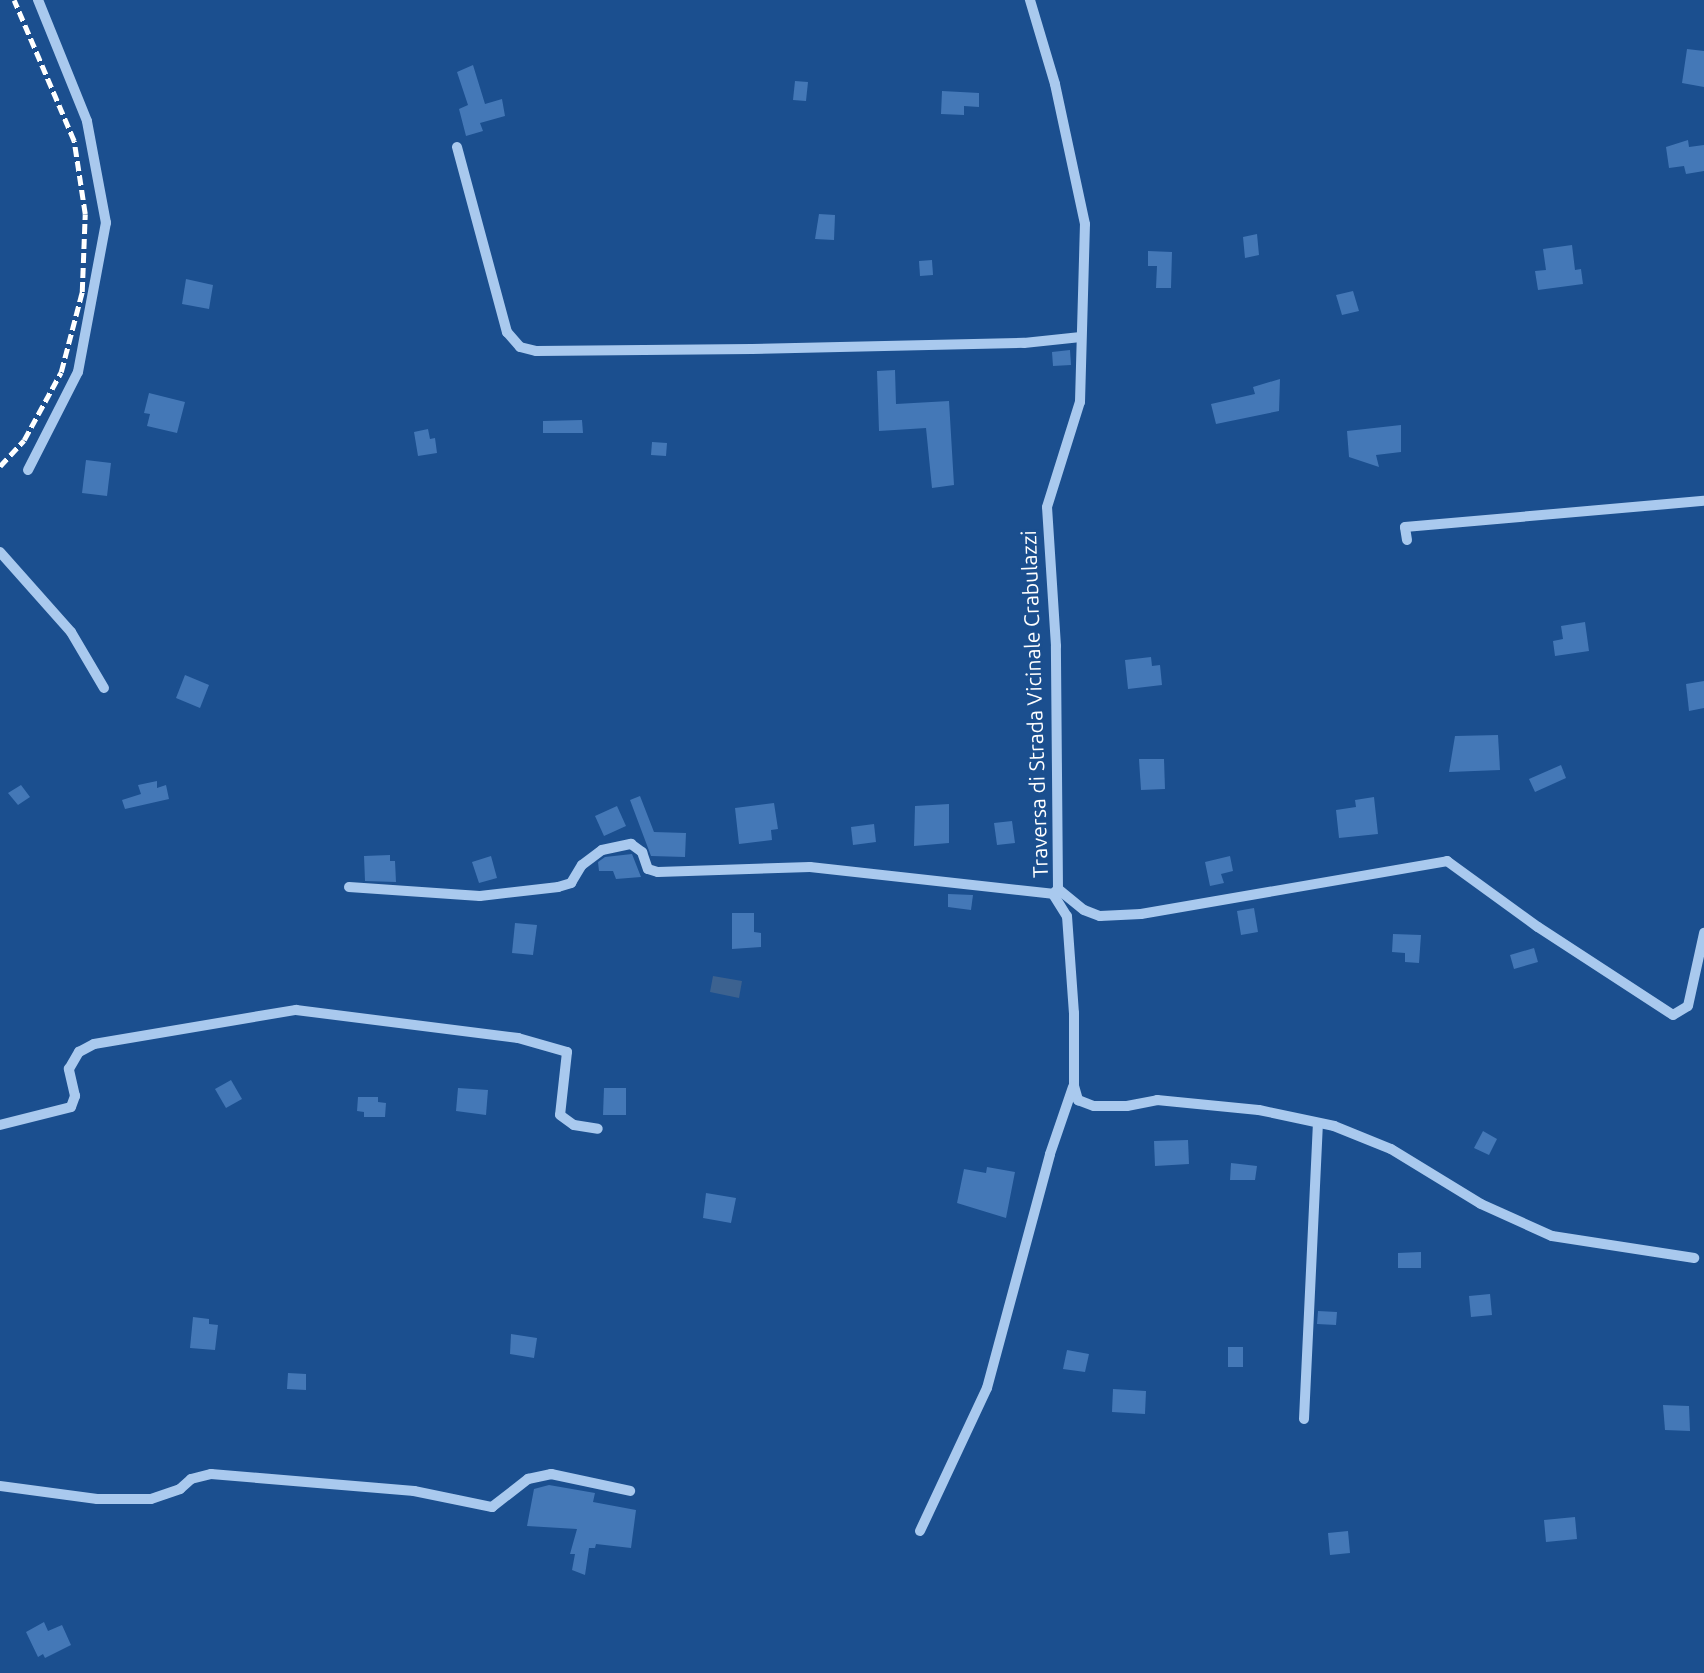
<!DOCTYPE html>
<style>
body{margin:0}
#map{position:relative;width:1704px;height:1673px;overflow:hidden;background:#1b4f8f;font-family:Ubuntu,sans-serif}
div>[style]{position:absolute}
.water>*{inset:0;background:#3c6290}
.building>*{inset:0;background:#4478b7}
.minor>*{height:10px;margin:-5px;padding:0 5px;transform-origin:5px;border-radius:5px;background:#a9c9ee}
.rail>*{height:4.5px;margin-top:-2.25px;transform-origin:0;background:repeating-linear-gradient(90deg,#fff 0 10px,transparent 0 14.5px)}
span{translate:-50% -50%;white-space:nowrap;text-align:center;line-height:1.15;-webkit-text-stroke:4.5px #1b4f8f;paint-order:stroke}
.street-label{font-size:21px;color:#fff}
</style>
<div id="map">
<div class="water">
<i style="clip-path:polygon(713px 976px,742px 981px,739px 998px,710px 992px)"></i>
</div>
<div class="building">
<i style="clip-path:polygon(1687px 49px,1704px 51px,1704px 87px,1682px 83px)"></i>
<i style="clip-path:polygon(473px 65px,485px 104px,502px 99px,505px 116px,480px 123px,483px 131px,466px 136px,459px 109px,468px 105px,457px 72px)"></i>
<i style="clip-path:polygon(795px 81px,808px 82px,806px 101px,793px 100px)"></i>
<i style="clip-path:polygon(942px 91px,979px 93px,979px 107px,964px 106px,964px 115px,941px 114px)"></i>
<i style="clip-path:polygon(1688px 140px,1689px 147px,1704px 145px,1704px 171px,1686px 174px,1684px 166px,1669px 168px,1666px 147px)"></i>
<i style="clip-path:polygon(819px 214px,835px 215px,834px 240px,815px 239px)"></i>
<i style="clip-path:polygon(1257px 234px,1259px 255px,1245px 258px,1243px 237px)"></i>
<i style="clip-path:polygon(1572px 245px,1575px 270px,1581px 269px,1583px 284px,1538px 290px,1535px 271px,1546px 270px,1543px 249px)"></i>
<i style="clip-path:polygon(1148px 251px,1172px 252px,1171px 288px,1156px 288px,1157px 266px,1148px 266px)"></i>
<i style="clip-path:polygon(932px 260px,933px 275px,920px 276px,919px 261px)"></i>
<i style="clip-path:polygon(186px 279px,213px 285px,209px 309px,182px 304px)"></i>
<i style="clip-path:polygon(1353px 291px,1359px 311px,1342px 315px,1336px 295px)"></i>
<i style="clip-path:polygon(1070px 350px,1071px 365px,1053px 366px,1052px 352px)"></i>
<i style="clip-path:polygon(895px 370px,896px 404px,949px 401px,954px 485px,932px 488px,926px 428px,879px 431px,877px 371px)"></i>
<i style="clip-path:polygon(1280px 379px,1279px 411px,1216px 424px,1211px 404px,1255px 394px,1253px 387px)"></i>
<i style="clip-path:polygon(149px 393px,185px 402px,177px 433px,147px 426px,150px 414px,144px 413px)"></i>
<i style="clip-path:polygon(582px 420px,583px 433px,543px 433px,543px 421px)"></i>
<i style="clip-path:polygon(1401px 425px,1401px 452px,1376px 455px,1379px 467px,1349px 457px,1347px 431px)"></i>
<i style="clip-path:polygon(428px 429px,430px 439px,435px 438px,437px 453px,418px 456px,414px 432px)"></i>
<i style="clip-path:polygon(652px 442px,667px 443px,666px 456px,651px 455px)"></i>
<i style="clip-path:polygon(86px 460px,111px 463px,107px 496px,82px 493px)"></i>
<i style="clip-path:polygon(1585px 622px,1589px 651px,1555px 656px,1553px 641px,1563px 639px,1561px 626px)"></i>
<i style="clip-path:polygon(1151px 657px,1152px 666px,1160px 665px,1162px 685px,1128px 689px,1125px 660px)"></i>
<i style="clip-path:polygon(185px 675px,209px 685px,200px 708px,176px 698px)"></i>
<i style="clip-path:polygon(1704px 681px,1704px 708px,1689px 711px,1686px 684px)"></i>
<i style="clip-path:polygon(1498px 735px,1500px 770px,1449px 772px,1455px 736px)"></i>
<i style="clip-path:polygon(1139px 759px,1164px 759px,1165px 789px,1141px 790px)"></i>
<i style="clip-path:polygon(1561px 765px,1566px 778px,1535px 792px,1529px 779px)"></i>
<i style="clip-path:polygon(157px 781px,157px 788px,166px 785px,169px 799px,125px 809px,122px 800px,141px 794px,138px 785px)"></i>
<i style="clip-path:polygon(21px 785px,30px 797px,18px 805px,8px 793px)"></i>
<i style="clip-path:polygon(640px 796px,654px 832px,686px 833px,685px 857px,651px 856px,630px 800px)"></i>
<i style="clip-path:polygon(1374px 797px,1378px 834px,1339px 838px,1336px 810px,1356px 807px,1355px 800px)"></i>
<i style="clip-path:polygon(774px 803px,778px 829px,771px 830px,772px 840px,739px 844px,735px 808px)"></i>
<i style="clip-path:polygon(949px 804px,949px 843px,914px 846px,915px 806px)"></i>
<i style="clip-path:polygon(617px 806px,626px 826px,604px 836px,595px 816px)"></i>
<i style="clip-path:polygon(1012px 821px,1015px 843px,997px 845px,994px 823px)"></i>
<i style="clip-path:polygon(874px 824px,876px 842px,853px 845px,851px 827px)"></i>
<i style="clip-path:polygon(632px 854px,641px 877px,616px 879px,613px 871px,599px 871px,598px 862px,605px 857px)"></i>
<i style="clip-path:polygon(390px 855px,390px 861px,395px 861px,396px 882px,365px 881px,364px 856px)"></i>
<i style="clip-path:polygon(491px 856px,497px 878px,479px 883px,472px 862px)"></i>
<i style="clip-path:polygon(1230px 856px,1233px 871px,1221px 874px,1224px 883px,1210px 886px,1205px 862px)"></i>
<i style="clip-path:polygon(948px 894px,973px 895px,971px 910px,948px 907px)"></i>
<i style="clip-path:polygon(1254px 908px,1258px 932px,1241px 935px,1237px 911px)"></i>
<i style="clip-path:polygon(732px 913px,754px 913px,754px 932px,761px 933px,761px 947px,732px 949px)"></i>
<i style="clip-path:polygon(515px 923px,537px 925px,533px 955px,512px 953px)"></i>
<i style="clip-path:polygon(1393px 934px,1421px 935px,1419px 963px,1405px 962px,1405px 953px,1392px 952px)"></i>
<i style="clip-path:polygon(1534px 948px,1538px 962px,1514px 969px,1510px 955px)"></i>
<i style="clip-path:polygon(231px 1080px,242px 1099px,226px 1108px,215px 1089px)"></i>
<i style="clip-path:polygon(458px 1088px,488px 1090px,486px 1115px,456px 1111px)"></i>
<i style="clip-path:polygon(604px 1088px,626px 1088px,626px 1115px,603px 1115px)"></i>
<i style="clip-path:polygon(358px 1097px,378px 1097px,378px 1102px,386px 1103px,385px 1117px,364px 1117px,364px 1112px,357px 1111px)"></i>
<i style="clip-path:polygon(1483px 1131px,1497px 1139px,1489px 1155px,1474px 1148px)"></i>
<i style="clip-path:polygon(1188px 1140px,1189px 1164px,1155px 1166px,1154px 1141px)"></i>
<i style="clip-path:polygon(1231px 1163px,1257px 1166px,1255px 1180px,1230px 1180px)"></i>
<i style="clip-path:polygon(987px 1167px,1015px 1172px,1006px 1218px,957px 1203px,964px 1169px,986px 1173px)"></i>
<i style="clip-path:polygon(706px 1193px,736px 1198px,731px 1223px,703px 1218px)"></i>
<i style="clip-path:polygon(1421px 1252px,1421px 1268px,1398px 1268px,1398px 1253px)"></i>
<i style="clip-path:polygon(1490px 1294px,1492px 1315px,1471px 1317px,1469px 1296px)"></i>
<i style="clip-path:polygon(1318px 1311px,1337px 1312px,1336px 1325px,1317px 1324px)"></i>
<i style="clip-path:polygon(193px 1317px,209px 1319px,209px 1324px,218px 1325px,215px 1350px,190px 1348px)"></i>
<i style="clip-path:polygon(511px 1334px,537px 1338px,534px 1358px,510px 1354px)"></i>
<i style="clip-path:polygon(1228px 1347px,1243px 1347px,1243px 1367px,1228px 1367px)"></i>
<i style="clip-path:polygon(1067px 1350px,1089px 1354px,1085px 1372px,1063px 1369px)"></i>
<i style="clip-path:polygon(288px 1373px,306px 1374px,306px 1390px,287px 1389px)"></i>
<i style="clip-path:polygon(1113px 1389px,1146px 1391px,1145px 1414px,1112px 1412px)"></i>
<i style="clip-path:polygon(1663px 1405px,1689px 1406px,1690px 1431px,1665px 1430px)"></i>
<i style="clip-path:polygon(549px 1485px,595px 1493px,593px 1502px,636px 1510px,631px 1548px,596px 1544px,595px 1548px,589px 1548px,585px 1575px,572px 1570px,575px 1554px,570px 1554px,577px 1529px,527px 1526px,534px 1489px)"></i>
<i style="clip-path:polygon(1575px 1517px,1577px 1539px,1546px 1542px,1544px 1520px)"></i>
<i style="clip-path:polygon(1348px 1531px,1350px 1553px,1330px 1555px,1328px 1533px)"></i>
<i style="clip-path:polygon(44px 1622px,48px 1631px,62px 1625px,71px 1645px,45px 1658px,43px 1654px,38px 1657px,26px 1632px)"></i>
</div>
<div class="minor">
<i style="left:457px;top:147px;width:192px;rotate:74.9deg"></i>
<i style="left:507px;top:332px;width:20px;rotate:49deg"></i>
<i style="left:520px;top:347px;width:16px;rotate:14deg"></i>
<i style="left:536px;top:351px;width:216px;rotate:-0.5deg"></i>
<i style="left:752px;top:349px;width:272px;rotate:-1.3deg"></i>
<i style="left:1024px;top:343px;width:57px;rotate:-6deg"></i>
<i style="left:28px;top:470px;width:110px;rotate:-63deg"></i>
<i style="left:78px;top:372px;width:152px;rotate:-79.4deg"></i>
<i style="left:106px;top:223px;width:104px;rotate:-100.6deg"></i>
<i style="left:87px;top:121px;width:131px;rotate:-112deg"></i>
<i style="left:1407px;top:540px;width:13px;rotate:-99deg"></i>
<i style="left:1405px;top:527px;width:300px;rotate:-5deg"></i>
<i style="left:0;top:552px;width:107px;rotate:48.4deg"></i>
<i style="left:71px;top:632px;width:65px;rotate:59.5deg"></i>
<i style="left:349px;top:887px;width:131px;rotate:3.9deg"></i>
<i style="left:480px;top:896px;width:79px;rotate:-6.6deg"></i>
<i style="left:558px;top:887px;width:14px;rotate:-17deg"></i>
<i style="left:571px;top:883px;width:21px;rotate:-59deg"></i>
<i style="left:582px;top:865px;width:25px;rotate:-37deg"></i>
<i style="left:602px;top:850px;width:30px;rotate:-12deg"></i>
<i style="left:631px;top:844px;width:14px;rotate:36deg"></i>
<i style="left:642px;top:852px;width:18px;rotate:71deg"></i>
<i style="left:648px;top:869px;width:10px;rotate:17deg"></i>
<i style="left:658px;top:872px;width:152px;rotate:-1.9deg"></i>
<i style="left:810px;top:867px;width:244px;rotate:6.3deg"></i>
<i style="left:1053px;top:894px;width:7px;rotate:-45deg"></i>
<i style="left:1058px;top:889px;width:243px;rotate:-90.5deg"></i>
<i style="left:1056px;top:646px;width:139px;rotate:-93.7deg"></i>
<i style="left:1047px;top:507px;width:110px;rotate:-72.6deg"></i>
<i style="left:1080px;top:402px;width:178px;rotate:-88.4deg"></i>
<i style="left:1085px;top:224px;width:143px;rotate:-102.1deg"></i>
<i style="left:1055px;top:84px;width:88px;rotate:-106.6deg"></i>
<i style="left:1058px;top:889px;width:33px;rotate:39deg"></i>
<i style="left:1084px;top:910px;width:17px;rotate:21deg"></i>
<i style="left:1100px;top:916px;width:41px;rotate:-2.8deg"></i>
<i style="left:1141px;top:914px;width:311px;rotate:-9.8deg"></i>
<i style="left:1447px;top:861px;width:112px;rotate:36deg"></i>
<i style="left:1538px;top:927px;width:161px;rotate:33.1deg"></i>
<i style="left:1673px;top:1015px;width:17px;rotate:-31deg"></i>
<i style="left:1688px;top:1006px;width:75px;rotate:-77.6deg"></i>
<i style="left:1053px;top:894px;width:26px;rotate:58deg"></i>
<i style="left:1067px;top:916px;width:97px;rotate:85.9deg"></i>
<i style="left:1074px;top:1013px;width:73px;rotate:90deg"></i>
<i style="left:1074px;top:1086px;width:15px;rotate:74deg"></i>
<i style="left:1078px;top:1100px;width:17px;rotate:21deg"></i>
<i style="left:1094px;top:1106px;width:33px"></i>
<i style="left:1127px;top:1106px;width:31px;rotate:-11deg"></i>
<i style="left:1157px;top:1100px;width:102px;rotate:5.6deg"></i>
<i style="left:1259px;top:1110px;width:77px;rotate:12deg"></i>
<i style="left:1334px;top:1126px;width:61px;rotate:22deg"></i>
<i style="left:1391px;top:1149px;width:105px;rotate:31.4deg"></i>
<i style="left:1481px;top:1204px;width:78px;rotate:24.3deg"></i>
<i style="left:1552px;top:1236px;width:144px;rotate:8.8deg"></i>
<i style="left:0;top:1125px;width:73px;rotate:-14.2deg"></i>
<i style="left:71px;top:1107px;width:12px;rotate:-70deg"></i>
<i style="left:75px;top:1096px;width:28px;rotate:-103deg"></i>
<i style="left:69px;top:1069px;width:20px;rotate:-60deg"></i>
<i style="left:79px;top:1052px;width:17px;rotate:-28deg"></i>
<i style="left:94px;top:1044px;width:205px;rotate:-9.6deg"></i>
<i style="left:296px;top:1010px;width:224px;rotate:7.2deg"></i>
<i style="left:518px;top:1038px;width:51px;rotate:15.9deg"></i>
<i style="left:567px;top:1052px;width:63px;rotate:96.3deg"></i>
<i style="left:560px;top:1115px;width:17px;rotate:36deg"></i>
<i style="left:574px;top:1125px;width:24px;rotate:9deg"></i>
<i style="left:1304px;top:1419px;width:296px;rotate:-87.3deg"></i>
<i style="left:0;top:1486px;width:98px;rotate:7.6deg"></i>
<i style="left:97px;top:1499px;width:54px"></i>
<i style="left:151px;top:1499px;width:31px;rotate:-19deg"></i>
<i style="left:180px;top:1489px;width:15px;rotate:-42deg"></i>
<i style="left:191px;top:1479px;width:21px;rotate:-14deg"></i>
<i style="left:211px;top:1474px;width:204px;rotate:4.8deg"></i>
<i style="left:414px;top:1491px;width:80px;rotate:11.6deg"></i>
<i style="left:492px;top:1507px;width:46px;rotate:-37.9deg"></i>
<i style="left:528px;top:1479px;width:24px;rotate:-12deg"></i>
<i style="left:551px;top:1474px;width:81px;rotate:12.1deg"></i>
<i style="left:920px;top:1531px;width:158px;rotate:-64.9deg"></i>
<i style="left:987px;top:1388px;width:242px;rotate:-74.9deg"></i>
<i style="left:1050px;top:1154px;width:71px;rotate:-71.1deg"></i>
</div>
<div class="rail">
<i style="left:0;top:466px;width:35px;rotate:-47deg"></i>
<i style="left:24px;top:440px;width:77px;rotate:-61.4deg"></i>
<i style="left:61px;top:372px;width:83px;rotate:-75.3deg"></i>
<i style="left:82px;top:292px;width:78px;rotate:-87.8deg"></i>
<i style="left:85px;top:214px;width:74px;rotate:-98.6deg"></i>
<i style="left:74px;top:141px;width:153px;rotate:-113.1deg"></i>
</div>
<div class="street-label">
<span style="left:1034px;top:704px;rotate:-92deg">Traversa di Strada Vicinale Crabulazzi</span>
</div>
</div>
